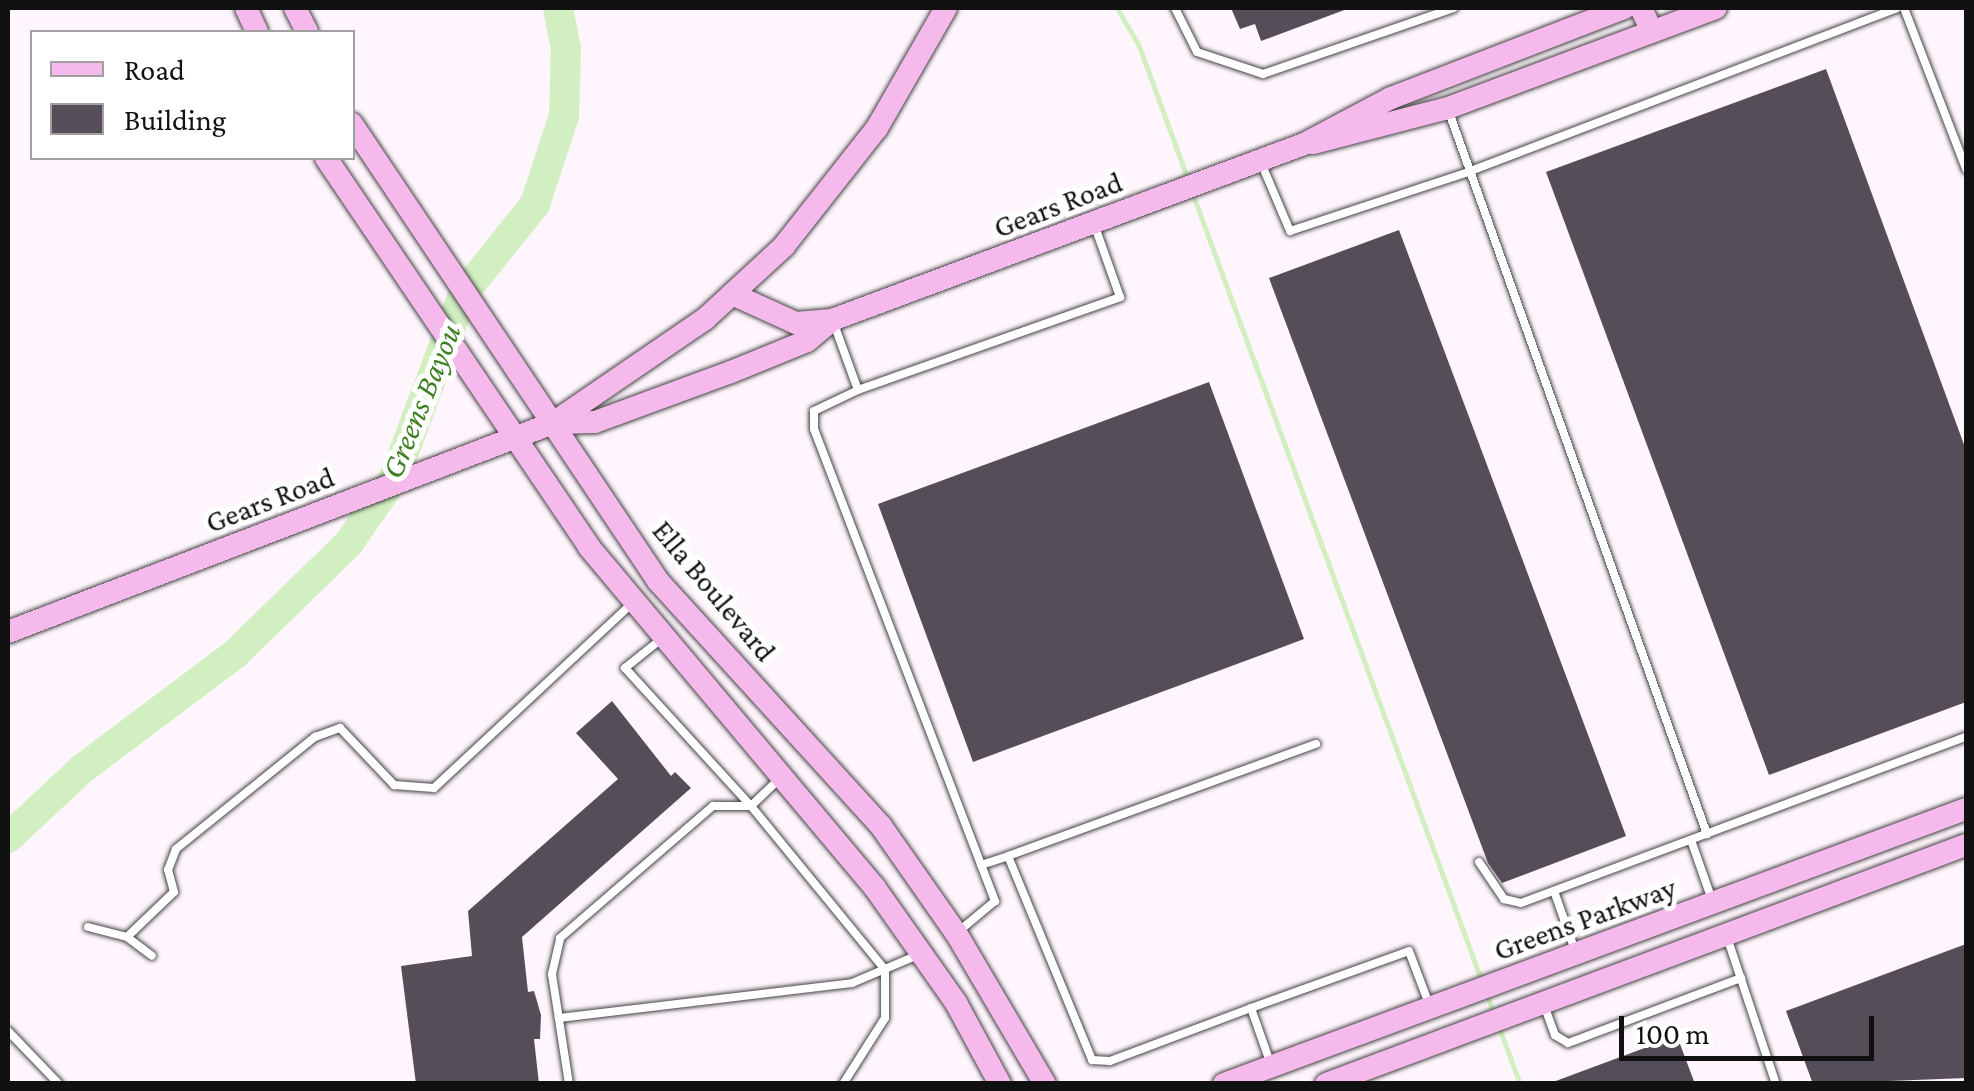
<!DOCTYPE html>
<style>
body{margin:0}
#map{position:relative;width:1974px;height:1091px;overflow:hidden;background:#fef5fd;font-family:"Crimson Pro",serif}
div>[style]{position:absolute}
.stream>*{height:5px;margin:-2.5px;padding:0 2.5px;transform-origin:2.5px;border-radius:2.5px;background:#d1efc0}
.river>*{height:30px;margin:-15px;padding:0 15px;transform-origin:15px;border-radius:15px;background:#d1efc0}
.building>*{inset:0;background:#554e58}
.roads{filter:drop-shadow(0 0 2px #444) drop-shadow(0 0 2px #444)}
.lane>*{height:8px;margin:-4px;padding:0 4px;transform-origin:4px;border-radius:4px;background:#fff}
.secondary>*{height:22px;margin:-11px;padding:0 11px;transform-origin:11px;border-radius:11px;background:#f6b9ec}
span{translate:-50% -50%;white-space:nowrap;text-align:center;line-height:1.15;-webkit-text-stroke:10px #fff;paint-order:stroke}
.street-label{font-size:30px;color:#111}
.water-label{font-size:32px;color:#408025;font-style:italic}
.frame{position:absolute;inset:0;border:10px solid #111;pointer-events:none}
.legend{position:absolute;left:30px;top:30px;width:325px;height:130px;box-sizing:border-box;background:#fff;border:2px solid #a0a0a0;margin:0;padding:12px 18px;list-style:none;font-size:30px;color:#111}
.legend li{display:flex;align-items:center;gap:20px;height:50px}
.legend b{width:50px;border:2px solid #a0a0a0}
.scale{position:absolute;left:1619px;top:1016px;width:255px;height:45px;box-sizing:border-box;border:5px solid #111;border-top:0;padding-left:12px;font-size:30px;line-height:35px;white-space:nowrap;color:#111;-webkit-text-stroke:8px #fff;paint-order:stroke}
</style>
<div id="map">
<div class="stream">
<i style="left:1117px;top:8px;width:44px;rotate:59.9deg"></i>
<i style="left:1139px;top:46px;width:143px;rotate:69.9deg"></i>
<i style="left:1193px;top:195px;width:838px;rotate:69.84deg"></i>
<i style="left:1486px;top:992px;width:24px;rotate:71deg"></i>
<i style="left:1498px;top:1025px;width:63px;rotate:69.6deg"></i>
</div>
<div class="river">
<i style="left:8px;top:838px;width:101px;rotate:-43deg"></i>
<i style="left:82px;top:769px;width:191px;rotate:-36.9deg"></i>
<i style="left:235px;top:654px;width:158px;rotate:-44.2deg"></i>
<i style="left:348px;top:544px;width:80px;rotate:-55.1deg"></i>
<i style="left:394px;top:478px;width:197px;rotate:-69.4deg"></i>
<i style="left:463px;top:294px;width:115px;rotate:-51.3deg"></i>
<i style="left:535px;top:204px;width:93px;rotate:-71.8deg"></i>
<i style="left:564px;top:116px;width:67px;rotate:-88.3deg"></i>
<i style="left:566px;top:49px;width:42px;rotate:-101deg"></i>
</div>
<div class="building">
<i style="clip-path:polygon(1231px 8px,1346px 8px,1347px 9px,1261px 41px,1255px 24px,1240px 29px)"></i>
<i style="clip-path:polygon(1826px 69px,1966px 450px,1966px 702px,1769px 775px,1546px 172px)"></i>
<i style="clip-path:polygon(1399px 230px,1626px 836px,1502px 883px,1488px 863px,1269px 278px)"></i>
<i style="clip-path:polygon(1209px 382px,1304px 639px,973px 762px,878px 504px)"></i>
<i style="clip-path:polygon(612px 701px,671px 776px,675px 772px,691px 788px,522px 937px,528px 992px,534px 991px,541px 1015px,540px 1039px,534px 1039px,539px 1084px,416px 1084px,401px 966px,472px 956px,468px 911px,618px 779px,576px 733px)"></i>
<i style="clip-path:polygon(1966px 944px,1966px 1078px,1813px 1084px,1786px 1011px)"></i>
<i style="clip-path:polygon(1677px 1036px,1695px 1084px,1553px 1084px,1553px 1082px)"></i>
</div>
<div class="roads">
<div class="lane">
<i style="left:1175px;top:8px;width:49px;rotate:63.4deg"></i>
<i style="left:1197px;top:52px;width:70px;rotate:18.4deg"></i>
<i style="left:1263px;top:74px;width:202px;rotate:-19.1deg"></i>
<i style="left:1904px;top:8px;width:173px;rotate:68.9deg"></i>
<i style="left:1449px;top:112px;width:767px;rotate:70.34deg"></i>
<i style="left:1262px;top:165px;width:72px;rotate:67deg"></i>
<i style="left:1290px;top:231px;width:188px;rotate:-18.3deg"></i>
<i style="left:1468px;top:172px;width:459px;rotate:-20.9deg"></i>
<i style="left:834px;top:324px;width:70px;rotate:70deg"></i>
<i style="left:858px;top:390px;width:49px;rotate:154.5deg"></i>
<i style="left:814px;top:411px;width:18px;rotate:90deg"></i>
<i style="left:814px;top:429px;width:506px;rotate:69.02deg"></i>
<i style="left:995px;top:901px;width:47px;rotate:140.2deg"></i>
<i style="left:858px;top:390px;width:278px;rotate:-19.5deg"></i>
<i style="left:1120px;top:297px;width:77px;rotate:-109.6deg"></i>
<i style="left:660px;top:640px;width:45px;rotate:141.3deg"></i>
<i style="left:625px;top:668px;width:187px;rotate:47.6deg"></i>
<i style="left:751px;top:806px;width:212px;rotate:50.7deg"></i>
<i style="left:885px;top:970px;width:48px;rotate:90deg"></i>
<i style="left:885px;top:1018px;width:78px;rotate:122.5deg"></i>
<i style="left:1691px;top:840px;width:64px;rotate:70.7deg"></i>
<i style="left:1008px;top:856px;width:328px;rotate:-20deg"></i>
<i style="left:1479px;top:862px;width:45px;rotate:56deg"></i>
<i style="left:1504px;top:899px;width:17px;rotate:13deg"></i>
<i style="left:1521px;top:903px;width:475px;rotate:-20.5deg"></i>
<i style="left:981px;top:865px;width:28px;rotate:-18deg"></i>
<i style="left:1008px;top:856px;width:221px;rotate:67.6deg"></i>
<i style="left:1092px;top:1060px;width:18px;rotate:3deg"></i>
<i style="left:1110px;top:1061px;width:151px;rotate:-20.6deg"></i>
<i style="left:1251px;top:1008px;width:57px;rotate:70.6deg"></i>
<i style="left:1554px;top:891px;width:66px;rotate:70.5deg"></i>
<i style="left:88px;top:927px;width:40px;rotate:14.4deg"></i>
<i style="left:127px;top:937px;width:65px;rotate:-43.8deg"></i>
<i style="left:174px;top:892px;width:23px;rotate:-105deg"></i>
<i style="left:168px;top:870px;width:22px;rotate:-69deg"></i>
<i style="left:176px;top:849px;width:179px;rotate:-38.9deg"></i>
<i style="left:315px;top:737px;width:27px;rotate:-20deg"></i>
<i style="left:340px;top:728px;width:79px;rotate:46.5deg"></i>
<i style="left:394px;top:785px;width:40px;rotate:4.3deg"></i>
<i style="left:434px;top:788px;width:270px;rotate:-43deg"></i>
<i style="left:127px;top:937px;width:31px;rotate:37deg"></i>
<i style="left:1728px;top:940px;width:152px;rotate:71.6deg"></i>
<i style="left:1544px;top:1005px;width:32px;rotate:70deg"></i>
<i style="left:1555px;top:1035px;width:15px;rotate:32deg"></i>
<i style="left:1568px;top:1043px;width:185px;rotate:-20.6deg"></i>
<i style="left:1251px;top:1008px;width:168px;rotate:-19.8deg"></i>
<i style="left:1409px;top:951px;width:57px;rotate:69.3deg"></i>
<i style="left:559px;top:1018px;width:295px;rotate:-6.8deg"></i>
<i style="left:852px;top:983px;width:72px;rotate:-23deg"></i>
<i style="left:8px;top:1031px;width:74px;rotate:46.1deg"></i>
<i style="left:569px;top:1084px;width:111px;rotate:-98.8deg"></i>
<i style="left:552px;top:974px;width:37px;rotate:-77deg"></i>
<i style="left:560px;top:938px;width:202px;rotate:-40.8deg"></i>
<i style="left:713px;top:806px;width:38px"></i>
<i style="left:751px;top:806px;width:37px;rotate:-44deg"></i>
</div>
<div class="secondary">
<i style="left:246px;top:8px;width:26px;rotate:65deg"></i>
<i style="left:295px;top:8px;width:27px;rotate:63deg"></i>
<i style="left:1641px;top:8px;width:26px;rotate:65deg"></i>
<i style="left:352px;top:124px;width:550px;rotate:56.19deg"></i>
<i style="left:658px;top:581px;width:331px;rotate:47.7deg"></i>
<i style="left:881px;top:826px;width:131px;rotate:55deg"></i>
<i style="left:956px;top:933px;width:175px;rotate:59.5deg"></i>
<i style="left:1313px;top:143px;width:139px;rotate:-14.5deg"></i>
<i style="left:1448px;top:108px;width:286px;rotate:-20.5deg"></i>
<i style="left:326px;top:158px;width:470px;rotate:55.9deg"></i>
<i style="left:589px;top:547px;width:445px;rotate:50deg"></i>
<i style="left:875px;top:888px;width:141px;rotate:54.8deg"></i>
<i style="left:956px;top:1003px;width:92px;rotate:61.5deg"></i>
<i style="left:732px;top:294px;width:70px;rotate:24.4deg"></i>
<i style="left:796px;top:323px;width:36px;rotate:-5deg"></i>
<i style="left:832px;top:320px;width:504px;rotate:-20.45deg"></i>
<i style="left:1304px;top:144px;width:98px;rotate:-27.9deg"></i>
<i style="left:1391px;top:98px;width:250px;rotate:-21.1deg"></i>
<i style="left:553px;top:423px;width:42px;rotate:-1.4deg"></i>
<i style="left:595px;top:422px;width:145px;rotate:-20.2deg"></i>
<i style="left:731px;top:372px;width:82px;rotate:-22.2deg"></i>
<i style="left:807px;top:341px;width:33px;rotate:-40deg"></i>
<i style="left:8px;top:632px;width:584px;rotate:-20.98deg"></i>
<i style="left:553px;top:423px;width:184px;rotate:-34.4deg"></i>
<i style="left:705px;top:319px;width:108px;rotate:-42.7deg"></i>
<i style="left:784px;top:246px;width:150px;rotate:-51.8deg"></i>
<i style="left:877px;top:128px;width:138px;rotate:-60.1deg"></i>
<i style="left:1224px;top:1084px;width:791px;rotate:-20.34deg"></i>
<i style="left:1326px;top:1084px;width:683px;rotate:-20.48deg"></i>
</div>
</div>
<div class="street-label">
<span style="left:1058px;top:205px;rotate:-21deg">Gears Road</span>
<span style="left:270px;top:500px;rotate:-21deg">Gears Road</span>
<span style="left:714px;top:591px;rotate:50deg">Ella Boulevard</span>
<span style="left:1585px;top:919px;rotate:-20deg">Greens Parkway</span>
</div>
<div class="water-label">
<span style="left:421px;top:401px;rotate:-68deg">Greens Bayou</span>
</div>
<div class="frame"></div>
<ul class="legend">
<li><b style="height:12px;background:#f6b9ec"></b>Road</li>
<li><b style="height:28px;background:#554e58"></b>Building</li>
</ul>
<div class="scale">100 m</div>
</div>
